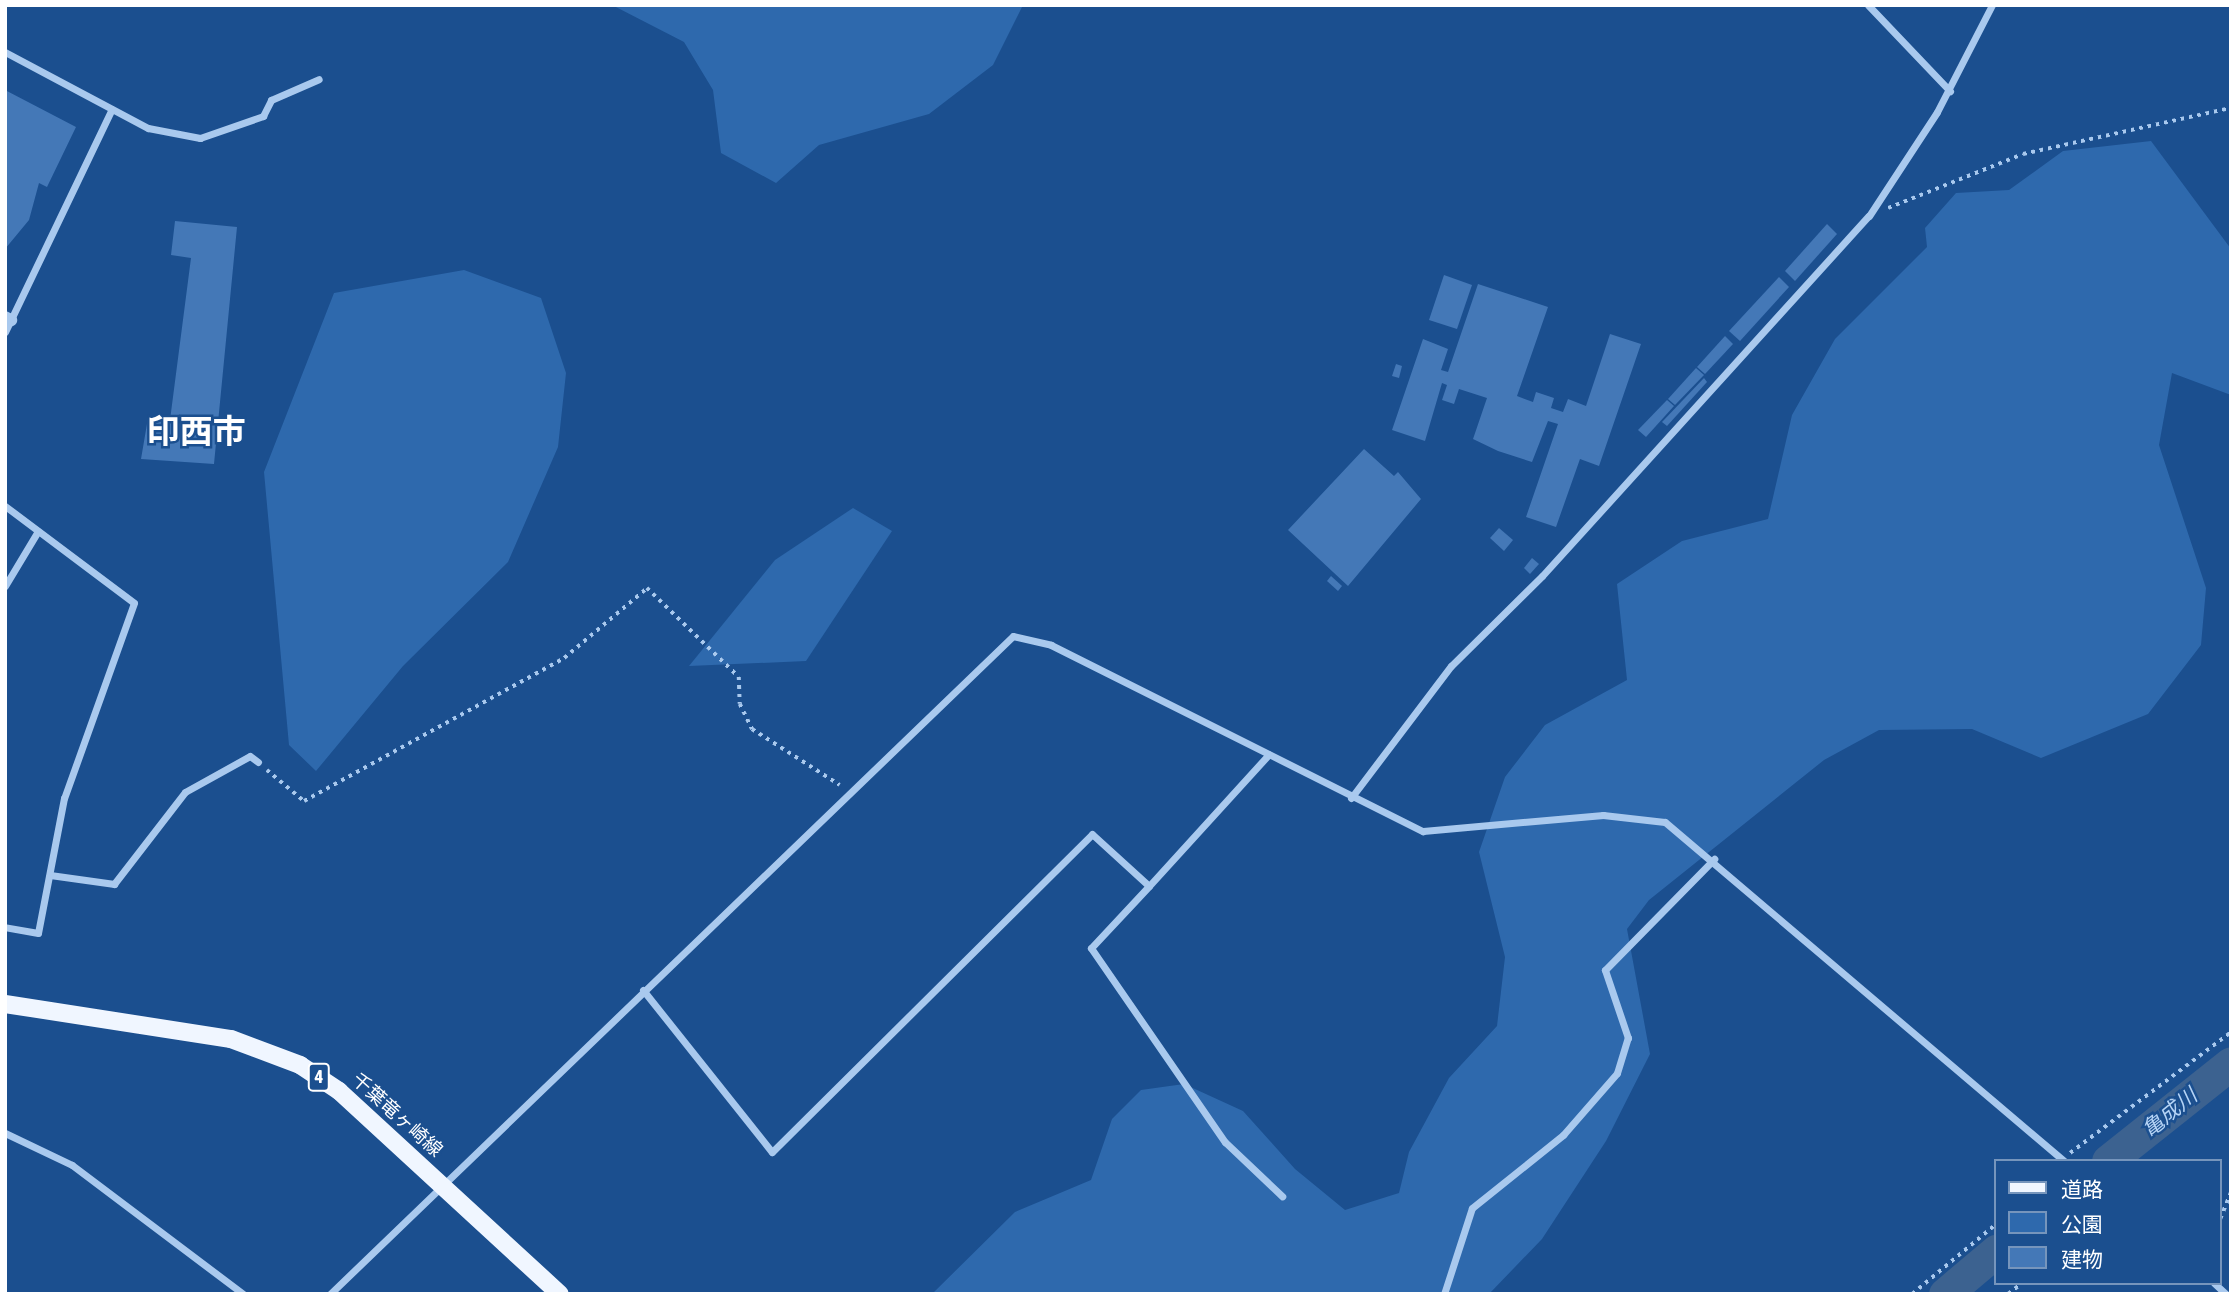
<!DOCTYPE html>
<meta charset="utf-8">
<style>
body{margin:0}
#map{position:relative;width:2236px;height:1299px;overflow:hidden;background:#1b4f8f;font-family:"Asap Condensed","Noto Sans JP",sans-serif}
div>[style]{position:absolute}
.green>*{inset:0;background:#2e69ad}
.river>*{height:33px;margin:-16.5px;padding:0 16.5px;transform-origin:16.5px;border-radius:16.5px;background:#3c6290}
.building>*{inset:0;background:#4478b7}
.path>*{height:3.5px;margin-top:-1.75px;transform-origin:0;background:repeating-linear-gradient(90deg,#a9c9ee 0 3.5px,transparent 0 8.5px)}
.minor>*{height:7px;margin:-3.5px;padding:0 3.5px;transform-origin:3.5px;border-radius:3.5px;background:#a9c9ee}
.tertiary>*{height:12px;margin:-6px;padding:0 6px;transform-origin:6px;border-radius:6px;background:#a9c9ee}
.primary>*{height:18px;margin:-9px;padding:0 9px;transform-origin:9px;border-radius:9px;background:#f0f6ff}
span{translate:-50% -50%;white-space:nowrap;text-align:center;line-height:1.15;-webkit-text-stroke:5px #1b4f8f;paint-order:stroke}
.shield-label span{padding:2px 5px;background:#1b4f8f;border:2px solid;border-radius:5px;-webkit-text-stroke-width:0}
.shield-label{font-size:18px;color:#fff;font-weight:700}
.street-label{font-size:19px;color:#fff}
.water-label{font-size:21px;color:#b5d3f5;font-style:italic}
.town-label{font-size:33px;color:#fff;font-weight:700}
.frame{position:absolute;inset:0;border:7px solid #fff;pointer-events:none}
.legend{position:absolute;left:1994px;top:1159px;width:228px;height:126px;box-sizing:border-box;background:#1b4f8f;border:2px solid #7695bc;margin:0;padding:9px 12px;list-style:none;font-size:21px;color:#fff}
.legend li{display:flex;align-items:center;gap:14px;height:35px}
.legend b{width:35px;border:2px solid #7695bc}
</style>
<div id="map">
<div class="green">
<i style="clip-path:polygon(612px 5px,1023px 5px,993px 65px,929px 114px,819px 145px,776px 183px,721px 153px,713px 90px,684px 42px)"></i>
<i style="clip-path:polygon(2151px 141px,2231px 249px,2231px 395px,2172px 373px,2159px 445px,2206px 588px,2201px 645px,2148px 714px,2041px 758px,1972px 729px,1879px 730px,1824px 760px,1649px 900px,1627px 929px,1650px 1054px,1606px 1141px,1542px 1239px,1489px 1294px,932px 1294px,1015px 1212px,1091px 1180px,1112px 1119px,1141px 1090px,1184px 1084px,1243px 1111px,1295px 1169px,1345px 1210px,1399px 1193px,1409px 1152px,1449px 1078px,1497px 1026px,1505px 957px,1479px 852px,1505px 777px,1545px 725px,1627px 680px,1617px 584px,1682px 541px,1768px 519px,1792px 415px,1835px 339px,1927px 247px,1925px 228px,1956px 193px,2009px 190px,2063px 151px)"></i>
<i style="clip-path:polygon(464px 270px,541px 298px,566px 373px,558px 447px,508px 562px,403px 666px,316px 771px,289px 745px,264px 472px,334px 293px)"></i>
<i style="clip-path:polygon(853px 508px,892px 531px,806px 661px,689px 666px,775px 560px)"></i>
</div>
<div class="river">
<i style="left:2108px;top:1161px;width:157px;rotate:-38.5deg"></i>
<i style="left:1945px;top:1294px;width:67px;rotate:-40.1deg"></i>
</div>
<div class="building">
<i style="clip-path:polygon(5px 90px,76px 127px,47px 187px,39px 183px,29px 220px,5px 249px)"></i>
<i style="clip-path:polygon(175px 221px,237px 227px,214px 464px,141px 459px,148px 418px,170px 420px,191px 258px,171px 255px)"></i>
<i style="clip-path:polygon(1827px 224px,1837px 234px,1795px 281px,1785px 271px)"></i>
<i style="clip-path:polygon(1444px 275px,1472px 285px,1457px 329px,1429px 320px)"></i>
<i style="clip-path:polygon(1779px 277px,1789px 287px,1740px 341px,1729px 331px)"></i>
<i style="clip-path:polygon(1478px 284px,1548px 307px,1517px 396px,1533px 402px,1536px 392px,1554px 398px,1551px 408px,1563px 412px,1568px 399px,1586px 406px,1610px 334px,1641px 344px,1599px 466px,1580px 459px,1556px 527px,1526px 517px,1558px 424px,1548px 421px,1532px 462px,1498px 451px,1473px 439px,1487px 398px,1459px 389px,1454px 404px,1442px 400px,1447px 385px,1442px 383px,1425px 441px,1392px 430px,1423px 339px,1448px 349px,1441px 370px,1448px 372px)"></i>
<i style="clip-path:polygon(1725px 336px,1733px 344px,1705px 374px,1697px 367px)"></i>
<i style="clip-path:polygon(1396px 364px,1402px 366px,1399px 378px,1392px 376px)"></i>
<i style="clip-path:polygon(1696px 368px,1704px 375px,1675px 405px,1668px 399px)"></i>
<i style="clip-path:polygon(1704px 378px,1707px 382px,1667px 426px,1662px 422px)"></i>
<i style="clip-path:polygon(1667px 400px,1674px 406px,1646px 437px,1638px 430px)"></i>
<i style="clip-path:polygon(1364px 449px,1394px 476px,1398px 472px,1421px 499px,1348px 586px,1288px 530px)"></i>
<i style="clip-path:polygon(1499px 528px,1513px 540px,1504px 551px,1490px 538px)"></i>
<i style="clip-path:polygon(1532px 558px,1539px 564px,1530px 574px,1524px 568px)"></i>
<i style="clip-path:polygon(1331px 576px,1342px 586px,1338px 591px,1327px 581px)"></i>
</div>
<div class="path">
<i style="left:1888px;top:208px;width:145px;rotate:-21.8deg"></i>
<i style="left:2023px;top:154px;width:213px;rotate:-12.5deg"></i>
<i style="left:267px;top:770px;width:48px;rotate:40deg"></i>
<i style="left:304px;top:801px;width:297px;rotate:-28.8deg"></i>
<i style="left:564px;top:658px;width:109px;rotate:-40.1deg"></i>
<i style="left:647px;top:588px;width:128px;rotate:44.1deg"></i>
<i style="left:739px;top:677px;width:27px;rotate:88deg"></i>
<i style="left:740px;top:704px;width:28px;rotate:64deg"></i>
<i style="left:752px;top:729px;width:104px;rotate:32.5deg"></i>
<i style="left:2070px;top:1153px;width:201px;rotate:-36.9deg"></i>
<i style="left:2220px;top:1219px;width:29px;rotate:-68deg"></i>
<i style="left:1912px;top:1294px;width:109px;rotate:-39.8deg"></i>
<i style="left:2008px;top:1294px;width:18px;rotate:-38deg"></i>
</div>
<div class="minor">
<i style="left:1868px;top:5px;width:119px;rotate:46.4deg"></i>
<i style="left:5px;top:52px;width:162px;rotate:28deg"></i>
<i style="left:148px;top:128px;width:53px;rotate:10.9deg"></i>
<i style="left:200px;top:138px;width:67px;rotate:-19.2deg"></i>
<i style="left:263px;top:116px;width:18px;rotate:-63deg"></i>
<i style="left:271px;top:100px;width:52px;rotate:-23.6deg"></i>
<i style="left:5px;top:332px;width:247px;rotate:-64.4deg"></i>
<i style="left:5px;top:506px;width:161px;rotate:36.9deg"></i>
<i style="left:134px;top:603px;width:207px;rotate:109.7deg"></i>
<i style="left:64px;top:798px;width:137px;rotate:100.9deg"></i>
<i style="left:38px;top:933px;width:34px;rotate:-170deg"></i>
<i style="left:5px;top:586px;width:64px;rotate:-59deg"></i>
<i style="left:1351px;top:798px;width:166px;rotate:-52.9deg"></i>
<i style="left:1451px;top:666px;width:128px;rotate:-44.7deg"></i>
<i style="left:1542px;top:576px;width:486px;rotate:-47.8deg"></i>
<i style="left:1869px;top:216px;width:124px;rotate:-56.8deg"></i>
<i style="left:1937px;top:112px;width:120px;rotate:-62.8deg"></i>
<i style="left:50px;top:875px;width:65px;rotate:8deg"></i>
<i style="left:114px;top:884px;width:116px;rotate:-52.3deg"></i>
<i style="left:185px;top:792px;width:74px;rotate:-29deg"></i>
<i style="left:250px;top:756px;width:10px;rotate:37deg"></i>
<i style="left:1149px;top:886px;width:85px;rotate:133.1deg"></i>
<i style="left:1091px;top:948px;width:236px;rotate:55.4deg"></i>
<i style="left:1225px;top:1142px;width:79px;rotate:43.5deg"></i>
<i style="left:643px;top:990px;width:207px;rotate:51.5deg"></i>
<i style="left:772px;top:1152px;width:451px;rotate:-44.8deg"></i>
<i style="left:1092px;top:834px;width:77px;rotate:42.4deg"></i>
<i style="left:1149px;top:886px;width:178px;rotate:-47.7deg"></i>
<i style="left:5px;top:1133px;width:74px;rotate:25.5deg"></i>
<i style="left:72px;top:1165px;width:214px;rotate:37deg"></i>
<i style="left:2214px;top:1283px;width:16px;rotate:43deg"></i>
<i style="left:330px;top:1294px;width:948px;rotate:-43.93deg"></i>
<i style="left:1013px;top:636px;width:39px;rotate:13deg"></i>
<i style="left:1051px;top:645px;width:416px;rotate:26.6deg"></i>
<i style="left:1423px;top:831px;width:181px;rotate:-5.1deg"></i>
<i style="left:1603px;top:815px;width:62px;rotate:6.4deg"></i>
<i style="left:1665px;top:822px;width:524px;rotate:40.35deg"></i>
<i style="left:1444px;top:1294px;width:90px;rotate:-72deg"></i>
<i style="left:1472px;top:1208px;width:117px;rotate:-38.7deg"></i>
<i style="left:1563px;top:1135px;width:82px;rotate:-48.9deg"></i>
<i style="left:1617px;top:1073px;width:37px;rotate:-73deg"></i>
<i style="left:1628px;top:1038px;width:72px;rotate:-108.7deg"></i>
<i style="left:1605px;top:970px;width:156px;rotate:-45.5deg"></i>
</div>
<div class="tertiary">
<i style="left:5px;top:317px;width:7px;rotate:27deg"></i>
</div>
<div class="primary">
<i style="left:5px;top:1004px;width:229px;rotate:8.8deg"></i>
<i style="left:231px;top:1039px;width:74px;rotate:20.6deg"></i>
<i style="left:300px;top:1065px;width:47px;rotate:33.7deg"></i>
<i style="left:339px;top:1091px;width:300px;rotate:42.6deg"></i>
</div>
<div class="shield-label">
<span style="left:319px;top:1077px">4</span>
</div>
<div class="street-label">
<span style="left:397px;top:1115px;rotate:42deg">千葉竜ヶ崎線</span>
</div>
<div class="water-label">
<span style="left:2169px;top:1112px;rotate:-39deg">亀成川</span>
</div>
<div class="town-label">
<span style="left:196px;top:432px">印西市</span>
</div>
<div class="frame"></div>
<ul class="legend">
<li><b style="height:9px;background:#f0f6ff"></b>道路</li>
<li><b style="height:19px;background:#2e69ad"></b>公園</li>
<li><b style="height:19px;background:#4478b7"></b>建物</li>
</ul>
</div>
